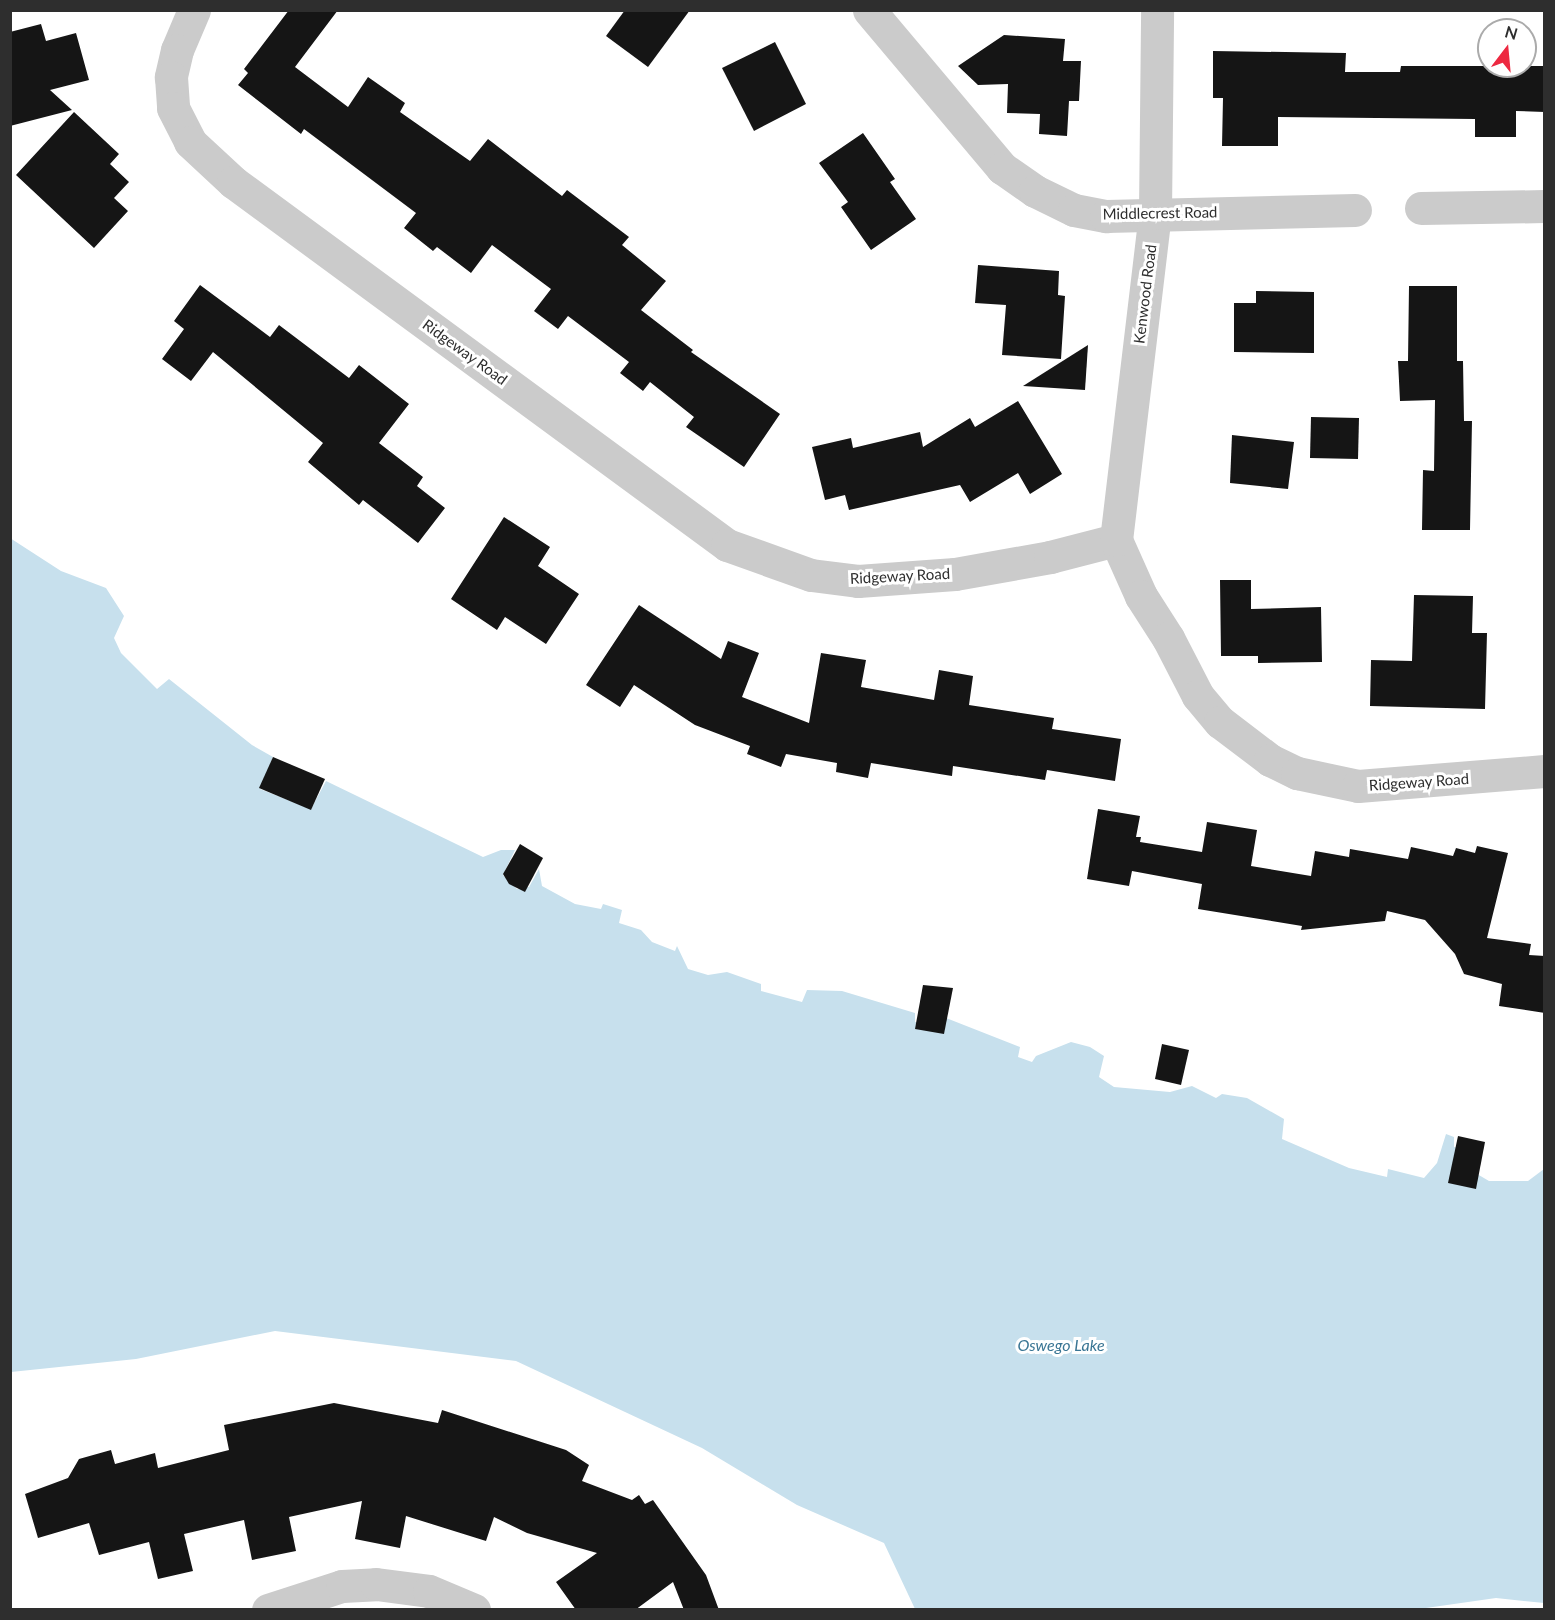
<!DOCTYPE html>
<style>
body{margin:0}
#map{position:relative;width:1555px;height:1620px;overflow:hidden;background:#fff;font-family:Lato,sans-serif}
div>[style]{position:absolute}
.water>*{inset:0;background:#c7e0ed}
.building>*{inset:0;background:#151515}
.minor>*{height:33px;margin:-16.5px;padding:0 16.5px;transform-origin:16.5px;border-radius:16.5px;background:#cbcbcb}
span{translate:-50% -50%;white-space:nowrap;text-align:center;line-height:1.15;-webkit-text-stroke:6px #fff;paint-order:stroke}
.street-label{font-size:15px;color:#2e2e2e}
.water-label{font-size:16px;color:#397594;font-style:italic}
.frame{position:absolute;inset:0;border:12px solid #2e2e2e;pointer-events:none}
.north{position:absolute;left:1477px;top:18px;width:60px;height:60px;box-sizing:border-box;background:#fff;border:2px solid #ababab;border-radius:50%;rotate:16deg;font-size:16px;font-weight:700;line-height:24px;text-align:center;color:#2e2e2e}
.north::after{content:'';display:block;margin:auto;width:21px;height:27px;background:#ed2941;clip-path:polygon(50% 0,100% 100%,50% 72%,0 100%)}
</style>
<div id="map">
<div class="water">
<i style="clip-path:polygon(10px 538px,61px 571px,106px 588px,124px 616px,114px 638px,121px 653px,157px 689px,169px 679px,252px 745px,273px 757px,260px 789px,311px 809px,326px 781px,483px 857px,501px 850px,515px 850px,503px 875px,517px 889px,529px 887px,539px 869px,542px 886px,575px 904px,601px 909px,603px 904px,622px 910px,619px 923px,641px 930px,652px 942px,675px 951px,677px 946px,688px 969px,708px 975px,727px 972px,761px 984px,761px 991px,802px 1002px,807px 990px,842px 991px,915px 1013px,915px 1022px,938px 1024px,941px 1016px,1020px 1047px,1018px 1057px,1032px 1062px,1036px 1056px,1071px 1042px,1090px 1047px,1104px 1056px,1099px 1077px,1114px 1087px,1170px 1092px,1192px 1086px,1216px 1098px,1222px 1094px,1247px 1098px,1284px 1119px,1282px 1139px,1349px 1168px,1387px 1177px,1388px 1169px,1424px 1178px,1437px 1163px,1446px 1134px,1454px 1137px,1454px 1147px,1471px 1150px,1472px 1171px,1489px 1181px,1528px 1181px,1544px 1169px,1544px 1603px,1496px 1598px,1412px 1610px,915px 1609px,884px 1543px,797px 1505px,702px 1448px,516px 1361px,275px 1331px,136px 1359px,11px 1372px)"></i>
</div>
<div class="building">
<i style="clip-path:polygon(289px 10px,338px 10px,295px 67px,348px 107px,368px 77px,405px 103px,400px 112px,470px 161px,488px 139px,562px 196px,567px 190px,629px 237px,622px 245px,666px 281px,641px 310px,693px 350px,691px 352px,780px 414px,744px 467px,686px 427px,694px 417px,650px 382px,643px 391px,620px 373px,629px 362px,568px 316px,558px 329px,534px 311px,551px 289px,492px 245px,471px 273px,437px 247px,433px 251px,404px 228px,416px 213px,304px 129px,301px 134px,238px 85px,248px 73px,244px 69px)"></i>
<i style="clip-path:polygon(625px 10px,690px 10px,648px 67px,606px 36px)"></i>
<i style="clip-path:polygon(41px 24px,46px 41px,76px 33px,89px 80px,50px 90px,72px 110px,10px 126px,10px 32px)"></i>
<i style="clip-path:polygon(1004px 35px,1065px 39px,1063px 61px,1081px 61px,1079px 101px,1069px 101px,1067px 136px,1039px 134px,1040px 114px,1007px 113px,1008px 84px,978px 85px,958px 66px)"></i>
<i style="clip-path:polygon(775px 42px,806px 104px,754px 131px,722px 68px)"></i>
<i style="clip-path:polygon(1213px 51px,1346px 53px,1345px 72px,1400px 72px,1401px 66px,1545px 66px,1545px 112px,1516px 111px,1516px 137px,1475px 137px,1475px 119px,1278px 117px,1278px 146px,1222px 146px,1223px 98px,1213px 98px)"></i>
<i style="clip-path:polygon(74px 112px,119px 154px,110px 164px,129px 182px,114px 198px,128px 211px,94px 248px,16px 175px)"></i>
<i style="clip-path:polygon(863px 133px,895px 179px,890px 182px,916px 219px,871px 250px,841px 207px,848px 202px,819px 163px)"></i>
<i style="clip-path:polygon(978px 265px,1059px 271px,1058px 295px,1065px 296px,1061px 359px,1002px 355px,1006px 305px,975px 303px)"></i>
<i style="clip-path:polygon(200px 285px,270px 337px,279px 325px,349px 378px,359px 365px,409px 404px,379px 443px,423px 477px,417px 486px,445px 508px,418px 543px,363px 500px,359px 505px,308px 462px,323px 443px,213px 352px,191px 381px,162px 359px,184px 329px,174px 321px)"></i>
<i style="clip-path:polygon(1409px 286px,1457px 286px,1457px 361px,1463px 361px,1464px 421px,1472px 421px,1470px 530px,1422px 530px,1423px 470px,1434px 471px,1435px 400px,1400px 401px,1398px 361px,1408px 361px)"></i>
<i style="clip-path:polygon(1256px 291px,1314px 292px,1314px 353px,1234px 352px,1234px 303px,1256px 303px)"></i>
<i style="clip-path:polygon(1088px 345px,1085px 390px,1023px 386px)"></i>
<i style="clip-path:polygon(1018px 401px,1062px 474px,1030px 494px,1018px 473px,970px 502px,960px 485px,849px 510px,845px 495px,825px 500px,812px 447px,851px 438px,853px 448px,920px 432px,923px 447px,970px 418px,975px 427px)"></i>
<i style="clip-path:polygon(1311px 417px,1359px 418px,1358px 459px,1310px 458px)"></i>
<i style="clip-path:polygon(1232px 435px,1294px 442px,1288px 489px,1230px 483px)"></i>
<i style="clip-path:polygon(504px 517px,550px 547px,538px 566px,579px 594px,546px 644px,505px 617px,497px 630px,451px 599px)"></i>
<i style="clip-path:polygon(1220px 580px,1251px 580px,1251px 609px,1321px 607px,1322px 662px,1258px 663px,1258px 656px,1221px 656px)"></i>
<i style="clip-path:polygon(1414px 595px,1473px 596px,1472px 633px,1487px 633px,1485px 709px,1370px 706px,1371px 660px,1412px 661px)"></i>
<i style="clip-path:polygon(639px 605px,721px 659px,728px 641px,759px 653px,742px 697px,809px 723px,821px 653px,866px 660px,861px 687px,934px 700px,939px 670px,973px 676px,969px 705px,1054px 718px,1052px 729px,1121px 739px,1115px 781px,1047px 770px,1045px 780px,953px 766px,952px 776px,871px 763px,868px 778px,836px 772px,837px 763px,786px 754px,781px 767px,747px 754px,750px 746px,695px 725px,634px 685px,620px 707px,586px 685px)"></i>
<i style="clip-path:polygon(273px 757px,325px 779px,311px 810px,259px 788px)"></i>
<i style="clip-path:polygon(1098px 809px,1140px 816px,1136px 837px,1141px 837px,1140px 842px,1202px 852px,1207px 822px,1257px 830px,1251px 866px,1311px 876px,1315px 851px,1349px 857px,1350px 849px,1408px 859px,1411px 847px,1453px 856px,1456px 848px,1475px 853px,1477px 846px,1508px 853px,1487px 938px,1531px 944px,1529px 955px,1545px 956px,1545px 1013px,1499px 1006px,1502px 984px,1464px 974px,1455px 954px,1425px 920px,1387px 911px,1385px 921px,1301px 930px,1302px 926px,1198px 909px,1202px 884px,1132px 871px,1129px 886px,1087px 879px)"></i>
<i style="clip-path:polygon(520px 844px,543px 858px,525px 892px,509px 884px,503px 874px)"></i>
<i style="clip-path:polygon(923px 985px,953px 988px,944px 1034px,915px 1029px)"></i>
<i style="clip-path:polygon(1162px 1044px,1189px 1050px,1181px 1085px,1155px 1079px)"></i>
<i style="clip-path:polygon(1458px 1136px,1485px 1142px,1476px 1189px,1448px 1183px)"></i>
<i style="clip-path:polygon(334px 1403px,438px 1423px,442px 1410px,566px 1450px,589px 1465px,582px 1481px,632px 1500px,639px 1495px,645px 1504px,653px 1500px,706px 1575px,719px 1610px,684px 1610px,673px 1582px,635px 1610px,576px 1610px,556px 1582px,597px 1553px,527px 1533px,494px 1517px,486px 1541px,406px 1516px,400px 1548px,355px 1539px,362px 1501px,289px 1517px,296px 1551px,252px 1560px,244px 1520px,184px 1534px,193px 1571px,158px 1579px,149px 1542px,99px 1555px,89px 1523px,38px 1538px,25px 1494px,68px 1478px,79px 1459px,111px 1450px,115px 1464px,155px 1453px,158px 1468px,229px 1450px,224px 1425px)"></i>
</div>
<div class="minor">
<i style="left:194px;top:10px;width:43px;rotate:113deg"></i>
<i style="left:177px;top:50px;width:28px;rotate:103deg"></i>
<i style="left:171px;top:77px;width:31px;rotate:86deg"></i>
<i style="left:173px;top:108px;width:38px;rotate:63deg"></i>
<i style="left:190px;top:142px;width:59px;rotate:42.9deg"></i>
<i style="left:233px;top:182px;width:613px;rotate:36.31deg"></i>
<i style="left:727px;top:545px;width:89px;rotate:19.7deg"></i>
<i style="left:811px;top:575px;width:47px;rotate:7.3deg"></i>
<i style="left:858px;top:581px;width:97px;rotate:-4.1deg"></i>
<i style="left:955px;top:574px;width:97px;rotate:-10.1deg"></i>
<i style="left:1050px;top:557px;width:68px;rotate:-14.4deg"></i>
<i style="left:869px;top:10px;width:207px;rotate:49.9deg"></i>
<i style="left:1002px;top:168px;width:40px;rotate:34.9deg"></i>
<i style="left:1035px;top:191px;width:43px;rotate:26deg"></i>
<i style="left:1074px;top:210px;width:33px;rotate:11deg"></i>
<i style="left:1106px;top:216px;width:249px;rotate:-1.4deg"></i>
<i style="left:1421px;top:208px;width:123px;rotate:-0.9deg"></i>
<i style="left:1116px;top:540px;width:61px;rotate:65.9deg"></i>
<i style="left:1141px;top:596px;width:50px;rotate:57.3deg"></i>
<i style="left:1168px;top:638px;width:65px;rotate:62.7deg"></i>
<i style="left:1198px;top:696px;width:34px;rotate:50deg"></i>
<i style="left:1220px;top:722px;width:63px;rotate:37.2deg"></i>
<i style="left:1270px;top:760px;width:30px;rotate:26deg"></i>
<i style="left:1297px;top:773px;width:62px;rotate:12deg"></i>
<i style="left:1358px;top:786px;width:187px;rotate:-4.6deg"></i>
<i style="left:1116px;top:540px;width:329px;rotate:-83.2deg"></i>
<i style="left:1155px;top:213px;width:203px;rotate:-89.4deg"></i>
<i style="left:268px;top:1610px;width:78px;rotate:-18deg"></i>
<i style="left:342px;top:1586px;width:34px;rotate:-3deg"></i>
<i style="left:376px;top:1584px;width:53px;rotate:7.5deg"></i>
<i style="left:429px;top:1591px;width:49px;rotate:22.9deg"></i>
</div>
<div class="street-label">
<span style="left:1160px;top:213px;rotate:-1deg">Middlecrest Road</span>
<span style="left:1145px;top:294px;rotate:-83deg">Kenwood Road</span>
<span style="left:465px;top:352px;rotate:36deg">Ridgeway Road</span>
<span style="left:900px;top:576px;rotate:-3deg">Ridgeway Road</span>
<span style="left:1419px;top:782px;rotate:-4deg">Ridgeway Road</span>
</div>
<div class="water-label">
<span style="left:1061px;top:1345px">Oswego Lake</span>
</div>
<div class="frame"></div>
<div class="north">N</div>
</div>
